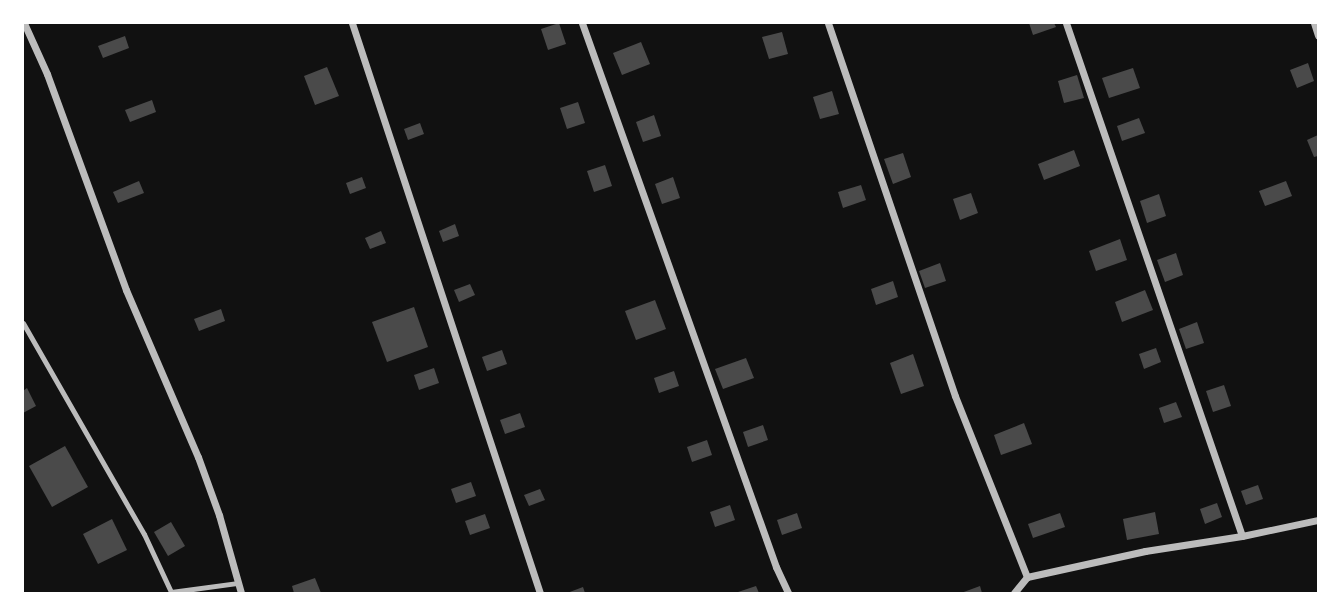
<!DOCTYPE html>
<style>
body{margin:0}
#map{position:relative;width:1341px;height:616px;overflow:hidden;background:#111;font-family:"Noto Serif",serif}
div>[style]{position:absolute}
.building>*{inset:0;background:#4a4a4a}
.service>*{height:5px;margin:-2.5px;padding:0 2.5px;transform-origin:2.5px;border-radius:2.5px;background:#bcbcbc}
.minor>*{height:7px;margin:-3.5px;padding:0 3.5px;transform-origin:3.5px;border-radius:3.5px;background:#bcbcbc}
span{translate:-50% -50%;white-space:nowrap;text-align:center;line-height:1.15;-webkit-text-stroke:7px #fff;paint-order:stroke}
.frame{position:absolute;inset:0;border:24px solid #fff;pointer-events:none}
</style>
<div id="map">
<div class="building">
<i style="clip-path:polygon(559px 23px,566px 44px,548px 50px,541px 29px)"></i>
<i style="clip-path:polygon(1029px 23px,1054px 23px,1056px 27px,1033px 35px)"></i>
<i style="clip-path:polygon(782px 32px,788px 54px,769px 59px,762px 37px)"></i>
<i style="clip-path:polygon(125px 36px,129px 48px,103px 58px,98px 46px)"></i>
<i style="clip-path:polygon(641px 42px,650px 64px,622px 75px,613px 53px)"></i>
<i style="clip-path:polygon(1308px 63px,1314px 81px,1297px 88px,1290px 70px)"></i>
<i style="clip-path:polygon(327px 67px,339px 96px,315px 105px,304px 76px)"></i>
<i style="clip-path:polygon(1133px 68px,1140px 88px,1109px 98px,1102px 78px)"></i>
<i style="clip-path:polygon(1077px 75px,1084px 98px,1064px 103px,1058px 81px)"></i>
<i style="clip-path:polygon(832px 91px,839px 114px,820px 119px,813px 97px)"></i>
<i style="clip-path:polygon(152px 100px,156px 112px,130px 122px,125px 110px)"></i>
<i style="clip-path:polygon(578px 102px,585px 123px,567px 129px,560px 108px)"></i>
<i style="clip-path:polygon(654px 115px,661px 136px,643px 142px,636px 122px)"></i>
<i style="clip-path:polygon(1139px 118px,1145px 133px,1122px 141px,1117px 126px)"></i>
<i style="clip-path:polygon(420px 123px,424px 134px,408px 140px,404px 129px)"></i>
<i style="clip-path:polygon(1318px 135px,1318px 156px,1314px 157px,1307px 140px)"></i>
<i style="clip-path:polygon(1074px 150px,1080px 166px,1044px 180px,1038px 164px)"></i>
<i style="clip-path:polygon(903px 153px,911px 177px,893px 184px,884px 159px)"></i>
<i style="clip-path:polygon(605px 165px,612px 186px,594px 192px,587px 171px)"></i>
<i style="clip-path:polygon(362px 177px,366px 188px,350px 194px,346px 183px)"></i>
<i style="clip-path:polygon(673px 177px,680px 198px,662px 204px,655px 184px)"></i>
<i style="clip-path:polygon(139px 181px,144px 193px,118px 203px,113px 192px)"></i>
<i style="clip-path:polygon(1286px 181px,1292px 196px,1265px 206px,1259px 191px)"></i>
<i style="clip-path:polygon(861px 185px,866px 200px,843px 208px,838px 192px)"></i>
<i style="clip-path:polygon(971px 193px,978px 213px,960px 220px,953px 199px)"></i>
<i style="clip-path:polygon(1159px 194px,1166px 216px,1147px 223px,1140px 201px)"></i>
<i style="clip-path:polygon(455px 224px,459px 236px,443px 242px,439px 231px)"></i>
<i style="clip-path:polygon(381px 231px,386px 243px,370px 249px,365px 238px)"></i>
<i style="clip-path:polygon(1120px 239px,1127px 260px,1096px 271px,1089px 251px)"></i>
<i style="clip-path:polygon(1176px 253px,1183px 275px,1165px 282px,1157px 260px)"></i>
<i style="clip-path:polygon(940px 263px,946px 281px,925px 288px,919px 271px)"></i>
<i style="clip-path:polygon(893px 281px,898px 297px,876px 305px,871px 289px)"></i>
<i style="clip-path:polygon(470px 284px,475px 295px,459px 302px,454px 290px)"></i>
<i style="clip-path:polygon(1145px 290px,1153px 310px,1122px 322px,1115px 302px)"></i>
<i style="clip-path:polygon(655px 300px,666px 329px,636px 340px,625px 311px)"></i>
<i style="clip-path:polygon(414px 307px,428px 347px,387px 362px,372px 322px)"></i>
<i style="clip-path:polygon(221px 309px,225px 321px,199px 331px,194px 319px)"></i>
<i style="clip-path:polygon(1197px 322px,1204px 343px,1186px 349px,1179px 329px)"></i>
<i style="clip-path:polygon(1156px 348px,1161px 362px,1144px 369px,1139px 354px)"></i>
<i style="clip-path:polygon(502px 350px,507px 364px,487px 371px,482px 357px)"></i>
<i style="clip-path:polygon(913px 354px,924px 386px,901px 394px,890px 363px)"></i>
<i style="clip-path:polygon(746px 358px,754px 378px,723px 389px,715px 369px)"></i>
<i style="clip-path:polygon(434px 368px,439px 383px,419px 390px,414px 375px)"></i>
<i style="clip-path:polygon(674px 371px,679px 386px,659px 393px,654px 378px)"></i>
<i style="clip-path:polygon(1224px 385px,1231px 406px,1213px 412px,1206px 391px)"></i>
<i style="clip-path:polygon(27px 388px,36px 406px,23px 413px,23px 391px)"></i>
<i style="clip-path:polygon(1176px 402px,1182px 417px,1164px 423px,1159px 408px)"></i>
<i style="clip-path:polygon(520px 413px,525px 427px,505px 434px,500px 420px)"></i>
<i style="clip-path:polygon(1024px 423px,1032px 444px,1001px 455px,994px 435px)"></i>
<i style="clip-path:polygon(763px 425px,768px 440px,748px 447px,743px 432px)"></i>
<i style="clip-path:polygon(707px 440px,712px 455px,692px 462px,687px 447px)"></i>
<i style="clip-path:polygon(65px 446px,88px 487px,52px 507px,29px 466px)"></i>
<i style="clip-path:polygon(471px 482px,476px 496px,456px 503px,451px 489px)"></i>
<i style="clip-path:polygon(1258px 485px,1263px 499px,1246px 505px,1241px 491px)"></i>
<i style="clip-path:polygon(540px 489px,545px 500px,529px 506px,524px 495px)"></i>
<i style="clip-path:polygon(1217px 503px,1222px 517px,1205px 524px,1200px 509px)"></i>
<i style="clip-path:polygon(730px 505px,735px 520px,715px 527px,710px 512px)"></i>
<i style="clip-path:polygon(1155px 512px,1159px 534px,1127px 540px,1123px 519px)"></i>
<i style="clip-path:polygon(797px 513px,802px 528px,782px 535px,777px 520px)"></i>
<i style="clip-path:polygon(1060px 513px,1065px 527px,1033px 538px,1028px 524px)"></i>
<i style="clip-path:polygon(485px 514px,490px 528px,470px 535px,465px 521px)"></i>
<i style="clip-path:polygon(112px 519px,127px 550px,98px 564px,83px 534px)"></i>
<i style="clip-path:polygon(171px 522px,185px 546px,168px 556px,154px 532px)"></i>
<i style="clip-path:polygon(315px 578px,321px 593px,294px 593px,292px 586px)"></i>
<i style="clip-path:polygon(756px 586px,759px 593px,735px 593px)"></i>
<i style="clip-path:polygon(980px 586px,982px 593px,961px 593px)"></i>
<i style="clip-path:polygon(583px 587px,585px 593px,567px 593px)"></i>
</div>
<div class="service">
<i style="left:23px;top:323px;width:243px;rotate:60.2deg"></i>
<i style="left:144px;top:534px;width:64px;rotate:65deg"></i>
<i style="left:171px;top:592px;width:68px;rotate:-7.7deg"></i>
</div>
<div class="minor">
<i style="left:24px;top:23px;width:56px;rotate:65.7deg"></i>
<i style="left:47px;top:74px;width:230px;rotate:69.9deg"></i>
<i style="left:126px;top:290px;width:182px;rotate:66.7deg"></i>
<i style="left:198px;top:457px;width:62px;rotate:70.1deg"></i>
<i style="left:219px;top:515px;width:81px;rotate:74.2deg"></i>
<i style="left:352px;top:23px;width:600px;rotate:71.75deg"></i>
<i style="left:582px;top:23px;width:578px;rotate:70.37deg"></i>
<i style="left:776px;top:567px;width:29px;rotate:65deg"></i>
<i style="left:828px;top:23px;width:394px;rotate:71.2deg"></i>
<i style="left:955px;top:396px;width:195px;rotate:68.3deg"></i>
<i style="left:1066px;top:23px;width:542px;rotate:71.06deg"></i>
<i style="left:1314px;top:23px;width:13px;rotate:72deg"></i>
<i style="left:1014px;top:593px;width:21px;rotate:-51deg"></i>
<i style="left:1027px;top:577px;width:121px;rotate:-12.4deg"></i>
<i style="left:1145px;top:551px;width:98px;rotate:-8.8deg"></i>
<i style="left:1242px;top:536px;width:78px;rotate:-11.9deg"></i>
</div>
<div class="frame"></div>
</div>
